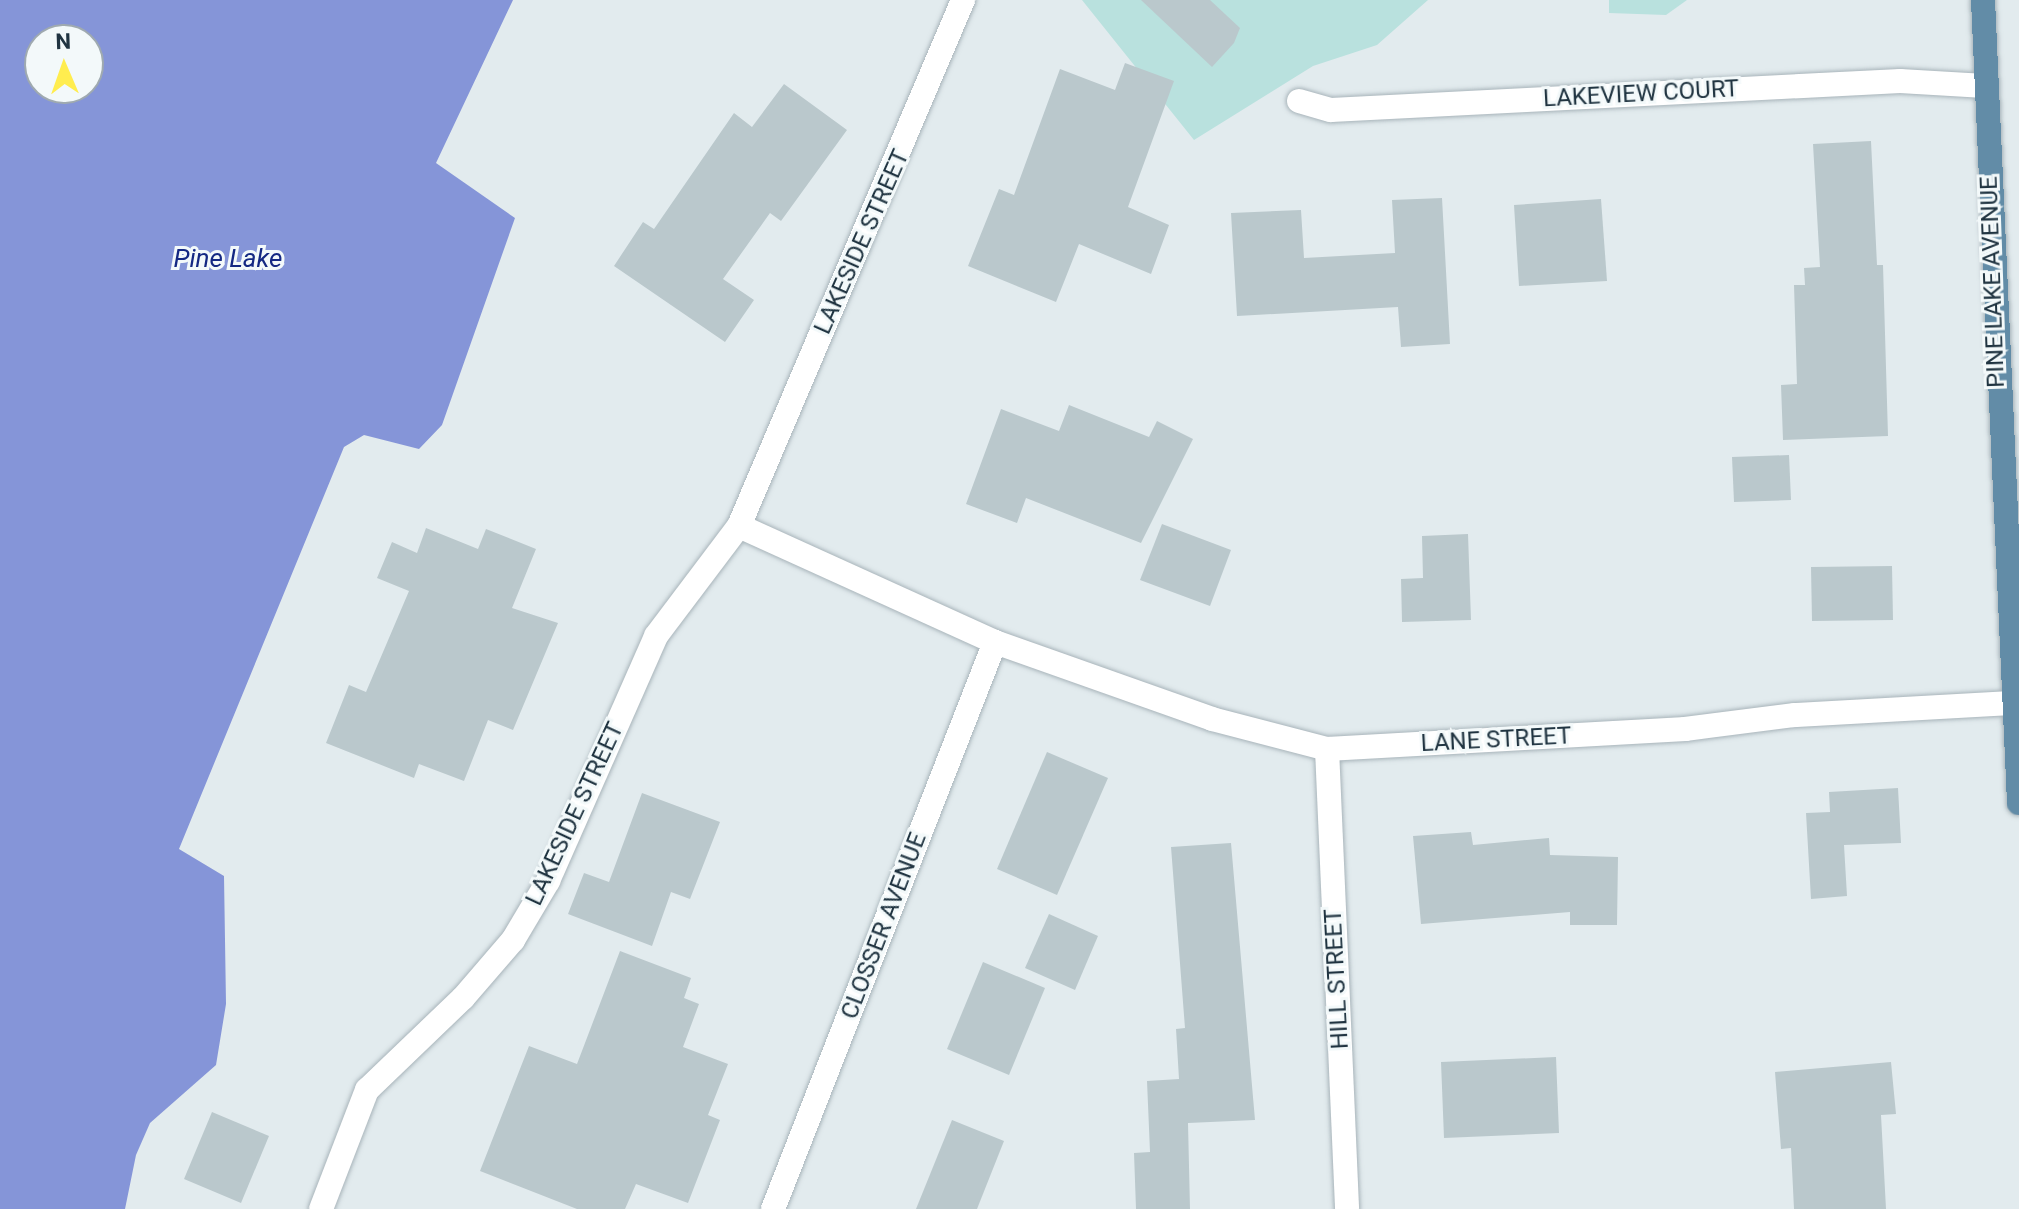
<!DOCTYPE html>
<style>
body{margin:0}
#map{position:relative;width:2019px;height:1209px;overflow:hidden;background:#e2ebee;font-family:Roboto,sans-serif}
div>[style]{position:absolute}
.green>*{inset:0;background:#b9e1de}
.water>*{inset:0;background:#8595d8}
.building>*{inset:0;background:#bac8cc}
.roads{filter:drop-shadow(0 0 2px #a8b4ba) drop-shadow(0 0 2px #a8b4ba)}
.minor>*{height:24px;margin:-12px;padding:0 12px;transform-origin:12px;border-radius:12px;background:#fff}
.major>*{height:24px;margin:-12px;padding:0 12px;transform-origin:12px;border-radius:12px;background:#628ca7}
span{translate:-50% -50%;white-space:nowrap;text-align:center;line-height:1.15;-webkit-text-stroke:6px #f3f9fa;paint-order:stroke}
.street-label{font-size:24px;color:#203441}
.water-label{font-size:26px;color:#142883;font-style:italic}
.north{position:absolute;left:24px;top:24px;width:80px;height:80px;box-sizing:border-box;background:#f3f9fa;border:2px solid #9faab0;border-radius:50%;rotate:358deg;font-size:22px;font-weight:700;line-height:32px;text-align:center;color:#203441}
.north::after{content:'';display:block;margin:auto;width:28px;height:36px;background:#ffed4f;clip-path:polygon(50% 0,100% 100%,50% 72%,0 100%)}
</style>
<div id="map">
<div class="green">
<i style="clip-path:polygon(1082px 0,1428px 0,1377px 45px,1313px 66px,1194px 140px)"></i>
<i style="clip-path:polygon(1609px 0,1687px 0,1666px 15px,1609px 13px)"></i>
</div>
<div class="water">
<i style="clip-path:polygon(evenodd,0 0,513px 0,436px 163px,515px 218px,442px 425px,419px 449px,364px 435px,344px 447px,179px 849px,224px 876px,226px 1004px,216px 1065px,150px 1123px,136px 1155px,125px 1209px,0 1209px,0 0,40px 40px,88px 40px,88px 88px,40px 88px,40px 40px)"></i>
</div>
<div class="building">
<i style="clip-path:polygon(1141px 0,1210px 0,1240px 28px,1234px 43px,1212px 67px)"></i>
<i style="clip-path:polygon(1125px 63px,1174px 81px,1128px 207px,1169px 225px,1151px 274px,1079px 244px,1056px 302px,968px 266px,999px 189px,1014px 195px,1060px 69px,1115px 90px)"></i>
<i style="clip-path:polygon(784px 84px,847px 130px,781px 221px,770px 213px,723px 279px,754px 300px,725px 342px,614px 266px,643px 222px,654px 229px,734px 113px,752px 127px)"></i>
<i style="clip-path:polygon(1871px 141px,1877px 265px,1883px 265px,1888px 436px,1783px 440px,1781px 385px,1797px 384px,1794px 285px,1805px 285px,1804px 268px,1820px 267px,1813px 144px)"></i>
<i style="clip-path:polygon(1442px 198px,1450px 344px,1401px 347px,1398px 307px,1237px 316px,1231px 213px,1301px 210px,1304px 258px,1395px 253px,1392px 200px)"></i>
<i style="clip-path:polygon(1601px 199px,1607px 281px,1519px 286px,1514px 205px)"></i>
<i style="clip-path:polygon(1069px 405px,1149px 437px,1157px 421px,1193px 439px,1141px 543px,1026px 498px,1017px 523px,966px 504px,1001px 409px,1059px 431px)"></i>
<i style="clip-path:polygon(1789px 455px,1791px 500px,1734px 502px,1732px 457px)"></i>
<i style="clip-path:polygon(1162px 524px,1231px 550px,1210px 606px,1140px 580px)"></i>
<i style="clip-path:polygon(426px 528px,478px 549px,486px 529px,536px 549px,512px 608px,558px 623px,513px 730px,488px 720px,464px 781px,419px 764px,414px 778px,326px 743px,349px 685px,366px 692px,409px 591px,377px 578px,392px 542px,417px 553px)"></i>
<i style="clip-path:polygon(1468px 534px,1471px 620px,1402px 622px,1401px 579px,1423px 578px,1422px 536px)"></i>
<i style="clip-path:polygon(1892px 566px,1893px 620px,1812px 621px,1811px 567px)"></i>
<i style="clip-path:polygon(1047px 752px,1108px 778px,1057px 895px,997px 869px)"></i>
<i style="clip-path:polygon(1898px 788px,1901px 843px,1844px 845px,1847px 896px,1811px 899px,1806px 813px,1830px 812px,1829px 792px)"></i>
<i style="clip-path:polygon(642px 793px,720px 822px,690px 899px,671px 892px,652px 946px,568px 914px,584px 873px,609px 882px)"></i>
<i style="clip-path:polygon(1471px 832px,1473px 845px,1549px 838px,1550px 855px,1618px 857px,1617px 925px,1570px 925px,1570px 912px,1421px 924px,1413px 836px)"></i>
<i style="clip-path:polygon(1231px 843px,1255px 1120px,1188px 1123px,1190px 1209px,1136px 1209px,1134px 1153px,1150px 1152px,1147px 1081px,1179px 1079px,1176px 1029px,1185px 1028px,1171px 847px)"></i>
<i style="clip-path:polygon(1049px 914px,1098px 936px,1075px 990px,1025px 968px)"></i>
<i style="clip-path:polygon(620px 951px,691px 978px,684px 998px,699px 1004px,683px 1047px,728px 1064px,708px 1115px,720px 1120px,688px 1203px,636px 1184px,625px 1209px,577px 1209px,480px 1171px,529px 1046px,577px 1064px)"></i>
<i style="clip-path:polygon(983px 962px,1045px 988px,1009px 1075px,947px 1049px)"></i>
<i style="clip-path:polygon(1556px 1057px,1559px 1133px,1444px 1138px,1441px 1062px)"></i>
<i style="clip-path:polygon(1891px 1062px,1896px 1114px,1881px 1115px,1886px 1209px,1794px 1209px,1791px 1148px,1781px 1149px,1775px 1072px)"></i>
<i style="clip-path:polygon(212px 1112px,269px 1136px,241px 1203px,184px 1179px)"></i>
<i style="clip-path:polygon(952px 1120px,1004px 1141px,977px 1209px,916px 1209px)"></i>
</div>
<div class="roads">
<div class="minor">
<i style="left:1299px;top:101px;width:33px;rotate:16deg"></i>
<i style="left:1331px;top:110px;width:570px;rotate:-2.92deg"></i>
<i style="left:1900px;top:81px;width:85px;rotate:3.4deg"></i>
<i style="left:739px;top:526px;width:281px;rotate:24.4deg"></i>
<i style="left:995px;top:642px;width:230px;rotate:19.5deg"></i>
<i style="left:1212px;top:719px;width:119px;rotate:14.6deg"></i>
<i style="left:1327px;top:749px;width:359px;rotate:-3.2deg"></i>
<i style="left:1685px;top:729px;width:111px;rotate:-7.3deg"></i>
<i style="left:1795px;top:715px;width:218px;rotate:-3.2deg"></i>
<i style="left:1327px;top:749px;width:460px;rotate:87.5deg"></i>
<i style="left:321px;top:1209px;width:128px;rotate:-68.9deg"></i>
<i style="left:367px;top:1090px;width:133px;rotate:-43.8deg"></i>
<i style="left:463px;top:998px;width:77px;rotate:-49.2deg"></i>
<i style="left:513px;top:940px;width:69px;rotate:-59.3deg"></i>
<i style="left:548px;top:881px;width:268px;rotate:-66.2deg"></i>
<i style="left:656px;top:636px;width:138px;rotate:-53deg"></i>
<i style="left:739px;top:526px;width:572px;rotate:-66.93deg"></i>
<i style="left:773px;top:1209px;width:609px;rotate:-68.62deg"></i>
</div>
<div class="major">
<i style="left:1983px;top:0;width:804px;rotate:87.43deg"></i>
</div>
</div>
<div class="street-label">
<span style="left:1641px;top:94px;rotate:-3deg">LAKEVIEW COURT</span>
<span style="left:862px;top:242px;rotate:-66deg">LAKESIDE STREET</span>
<span style="left:1993px;top:282px;rotate:-92deg">PINE LAKE AVENUE</span>
<span style="left:1496px;top:740px;rotate:-3deg">LANE STREET</span>
<span style="left:575px;top:814px;rotate:-65deg">LAKESIDE STREET</span>
<span style="left:884px;top:926px;rotate:-69deg">CLOSSER AVENUE</span>
<span style="left:1337px;top:979px;rotate:-93deg">HILL STREET</span>
</div>
<div class="water-label">
<span style="left:228px;top:259px">Pine Lake</span>
</div>
<div class="north">N</div>
</div>
